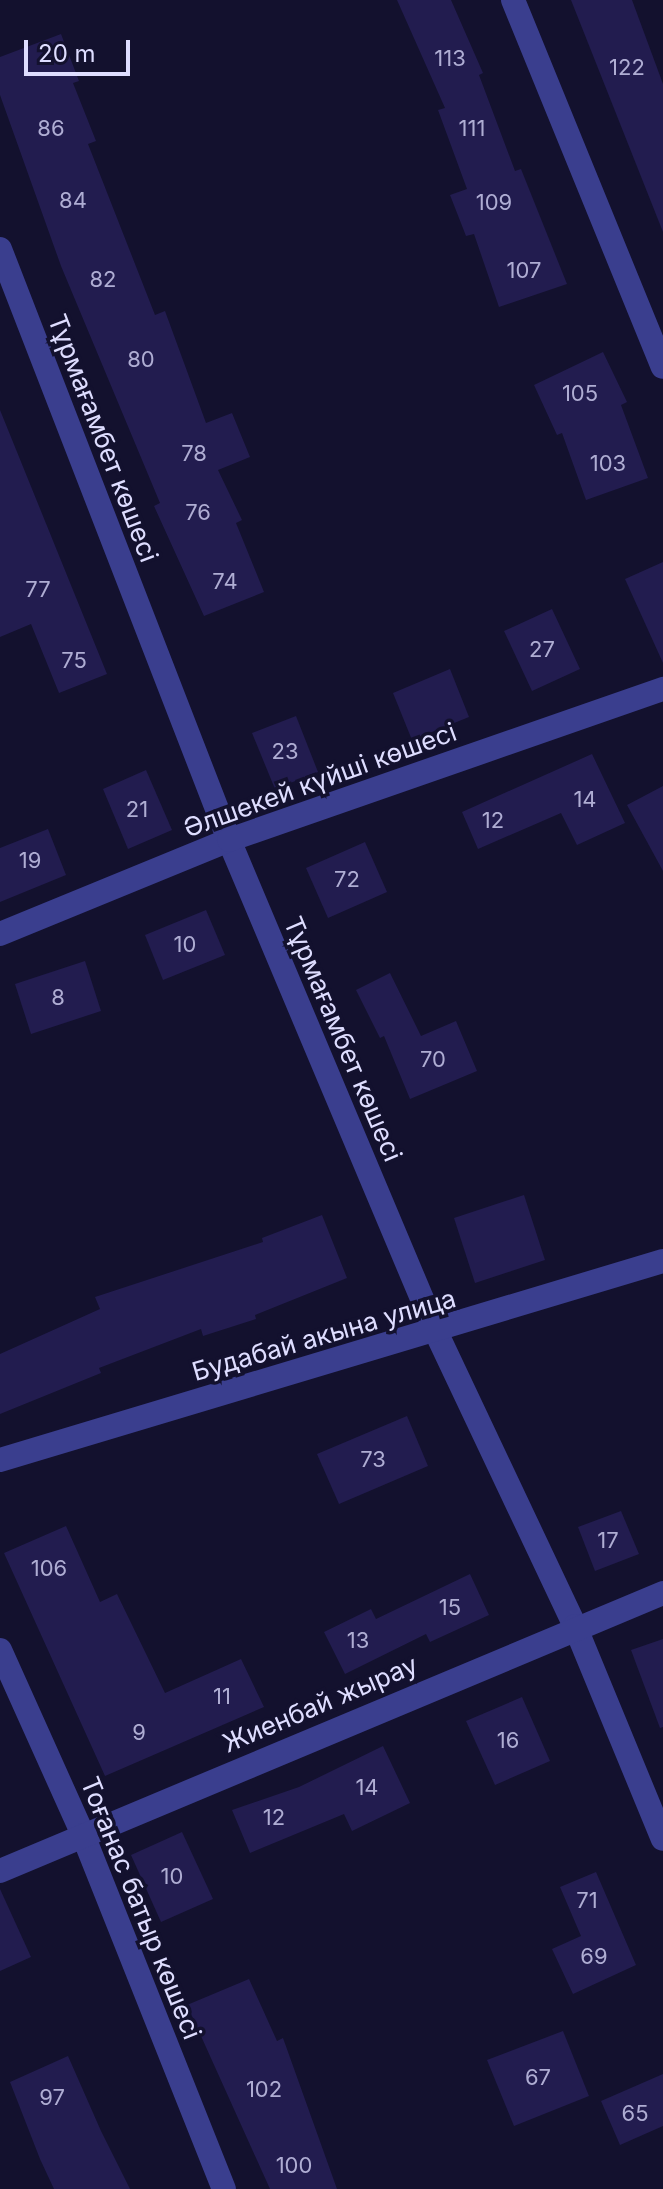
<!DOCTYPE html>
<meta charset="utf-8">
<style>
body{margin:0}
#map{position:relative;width:663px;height:2189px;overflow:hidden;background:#13112e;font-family:Inter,sans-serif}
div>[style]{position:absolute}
.building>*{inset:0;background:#221c4f}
.street>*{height:24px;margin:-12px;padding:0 12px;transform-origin:12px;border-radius:12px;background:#3a3e8e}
span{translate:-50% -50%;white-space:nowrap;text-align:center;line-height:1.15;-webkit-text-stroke:7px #13112e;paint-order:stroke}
.number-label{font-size:22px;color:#afadd3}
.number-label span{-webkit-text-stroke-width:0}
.street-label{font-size:26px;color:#deddff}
.scale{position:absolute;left:24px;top:40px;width:106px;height:36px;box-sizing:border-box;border:4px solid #deddff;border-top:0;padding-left:10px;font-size:24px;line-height:28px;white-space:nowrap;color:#deddff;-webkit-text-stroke:6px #13112e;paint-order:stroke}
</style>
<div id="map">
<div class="building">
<i style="clip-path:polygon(397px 0,451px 0,483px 73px,479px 75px,515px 171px,521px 169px,567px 284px,499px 307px,474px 234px,466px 236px,450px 195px,467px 189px,438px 110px,445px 108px)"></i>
<i style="clip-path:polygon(571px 0,632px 0,663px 84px,663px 232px)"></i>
<i style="clip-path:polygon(61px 34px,79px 81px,73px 83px,96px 141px,88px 144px,155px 315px,165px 311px,206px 423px,232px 413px,250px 457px,218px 470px,242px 520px,236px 523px,264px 592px,204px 616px,154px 506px,160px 503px,61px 266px,0 95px,0 57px)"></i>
<i style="clip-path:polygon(603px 352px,627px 402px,621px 405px,648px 478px,586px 500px,562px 433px,557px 435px,534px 385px)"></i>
<i style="clip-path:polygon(0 410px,107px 674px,59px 693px,31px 624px,0 637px)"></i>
<i style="clip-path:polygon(663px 562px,663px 663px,625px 579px)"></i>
<i style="clip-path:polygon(552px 609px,580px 669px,532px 691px,504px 631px)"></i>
<i style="clip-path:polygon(450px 669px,469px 717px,412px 740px,393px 693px)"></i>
<i style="clip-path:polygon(296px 716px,318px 772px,275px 789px,252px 733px)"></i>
<i style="clip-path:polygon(592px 754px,625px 823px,577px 845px,561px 813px,478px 849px,462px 812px)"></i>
<i style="clip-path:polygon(146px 770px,172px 830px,128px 849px,103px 789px)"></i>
<i style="clip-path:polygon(663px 786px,663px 871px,627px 805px)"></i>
<i style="clip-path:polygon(48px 829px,66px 875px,0 902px,0 848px)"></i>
<i style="clip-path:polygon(365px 842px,387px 892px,328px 918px,306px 868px)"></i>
<i style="clip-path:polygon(206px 910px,225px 955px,163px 980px,145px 935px)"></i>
<i style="clip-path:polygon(85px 961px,101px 1011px,31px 1034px,15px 984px)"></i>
<i style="clip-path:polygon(390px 973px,421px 1036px,456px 1021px,477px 1071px,410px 1099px,384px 1036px,380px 1038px,356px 990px)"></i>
<i style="clip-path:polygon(524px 1195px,545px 1260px,475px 1283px,454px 1218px)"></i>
<i style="clip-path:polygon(322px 1215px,347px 1278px,255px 1315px,256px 1319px,203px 1336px,201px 1329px,99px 1368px,101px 1373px,0 1414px,0 1354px,100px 1309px,95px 1297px,263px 1242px,262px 1238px)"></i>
<i style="clip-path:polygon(407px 1416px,428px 1466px,339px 1504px,317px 1454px)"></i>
<i style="clip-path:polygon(621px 1511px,639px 1554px,595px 1571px,578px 1527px)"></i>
<i style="clip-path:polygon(66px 1526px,100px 1602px,117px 1594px,165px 1693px,241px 1659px,264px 1707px,105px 1776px,4px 1553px)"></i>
<i style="clip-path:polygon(470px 1574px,489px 1615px,430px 1642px,426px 1634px,345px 1674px,324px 1632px,371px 1609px,376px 1619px)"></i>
<i style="clip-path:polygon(663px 1639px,663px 1727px,660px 1728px,631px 1650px)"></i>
<i style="clip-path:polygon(522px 1697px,550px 1761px,495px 1785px,466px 1721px)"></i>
<i style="clip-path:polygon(383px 1746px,410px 1803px,352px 1831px,344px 1814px,250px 1853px,232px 1810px,299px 1787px)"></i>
<i style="clip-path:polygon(182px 1832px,213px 1899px,161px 1922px,131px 1855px)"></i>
<i style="clip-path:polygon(596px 1872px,636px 1965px,573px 1994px,552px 1949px,581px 1936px,560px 1887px)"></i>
<i style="clip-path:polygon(0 1889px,31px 1957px,0 1971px)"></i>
<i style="clip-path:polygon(249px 1979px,277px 2041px,283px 2038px,337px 2189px,270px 2189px,187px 2005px)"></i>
<i style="clip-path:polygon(563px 2031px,589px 2096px,514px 2126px,487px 2060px)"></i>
<i style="clip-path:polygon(68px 2056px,101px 2131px,130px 2189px,54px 2189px,40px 2159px,10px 2082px)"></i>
<i style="clip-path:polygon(663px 2074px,663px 2126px,620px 2145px,601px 2101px)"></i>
</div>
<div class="street">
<i style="left:513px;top:0;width:396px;rotate:67.8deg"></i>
<i style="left:0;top:249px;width:634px;rotate:68.82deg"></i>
<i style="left:229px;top:840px;width:534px;rotate:67.18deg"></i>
<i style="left:436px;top:1332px;width:325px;rotate:64.7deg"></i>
<i style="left:575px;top:1626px;width:230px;rotate:67.6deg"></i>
<i style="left:0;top:934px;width:248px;rotate:-22.3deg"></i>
<i style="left:229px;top:840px;width:460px;rotate:-19.2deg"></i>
<i style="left:0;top:1460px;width:692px;rotate:-16.71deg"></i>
<i style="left:0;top:1650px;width:203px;rotate:65.8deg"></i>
<i style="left:83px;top:1835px;width:381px;rotate:68.3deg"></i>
<i style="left:0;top:1871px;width:719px;rotate:-22.75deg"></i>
</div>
<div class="number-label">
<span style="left:450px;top:59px">113</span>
<span style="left:627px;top:68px">122</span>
<span style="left:51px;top:129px">86</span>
<span style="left:472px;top:129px">111</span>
<span style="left:73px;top:201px">84</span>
<span style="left:494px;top:203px">109</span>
<span style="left:524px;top:271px">107</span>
<span style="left:103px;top:280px">82</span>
<span style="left:141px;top:360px">80</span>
<span style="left:580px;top:394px">105</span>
<span style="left:194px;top:454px">78</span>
<span style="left:608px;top:464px">103</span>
<span style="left:198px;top:513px">76</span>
<span style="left:225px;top:582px">74</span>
<span style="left:38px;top:590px">77</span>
<span style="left:542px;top:650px">27</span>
<span style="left:74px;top:661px">75</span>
<span style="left:285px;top:752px">23</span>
<span style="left:585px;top:800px">14</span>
<span style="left:137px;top:810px">21</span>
<span style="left:493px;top:821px">12</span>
<span style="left:30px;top:861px">19</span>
<span style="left:347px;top:880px">72</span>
<span style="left:185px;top:945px">10</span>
<span style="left:58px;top:998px">8</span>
<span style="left:433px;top:1060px">70</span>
<span style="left:373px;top:1460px">73</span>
<span style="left:608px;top:1541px">17</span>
<span style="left:49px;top:1569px">106</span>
<span style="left:450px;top:1608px">15</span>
<span style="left:358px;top:1641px">13</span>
<span style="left:222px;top:1697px">11</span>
<span style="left:139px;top:1733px">9</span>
<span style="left:508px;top:1741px">16</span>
<span style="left:367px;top:1788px">14</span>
<span style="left:274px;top:1818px">12</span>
<span style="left:172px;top:1877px">10</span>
<span style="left:587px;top:1901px">71</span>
<span style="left:594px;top:1957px">69</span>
<span style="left:538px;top:2078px">67</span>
<span style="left:264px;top:2090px">102</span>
<span style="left:52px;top:2098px">97</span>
<span style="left:635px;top:2114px">65</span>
<span style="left:294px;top:2166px">100</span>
</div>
<div class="street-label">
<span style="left:103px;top:438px;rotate:69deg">Тұрмағамбет көшесі</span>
<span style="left:320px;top:780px;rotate:-20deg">Әлшекей күйші көшесі</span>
<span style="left:343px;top:1039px;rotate:67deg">Тұрмағамбет көшесі</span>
<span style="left:324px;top:1335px;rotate:-16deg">Будабай акына улица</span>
<span style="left:320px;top:1704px;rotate:-23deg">Жиенбай жырау</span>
<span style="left:141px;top:1908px;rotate:68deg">Тоғанас батыр көшесі</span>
</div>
<div class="scale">20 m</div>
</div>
